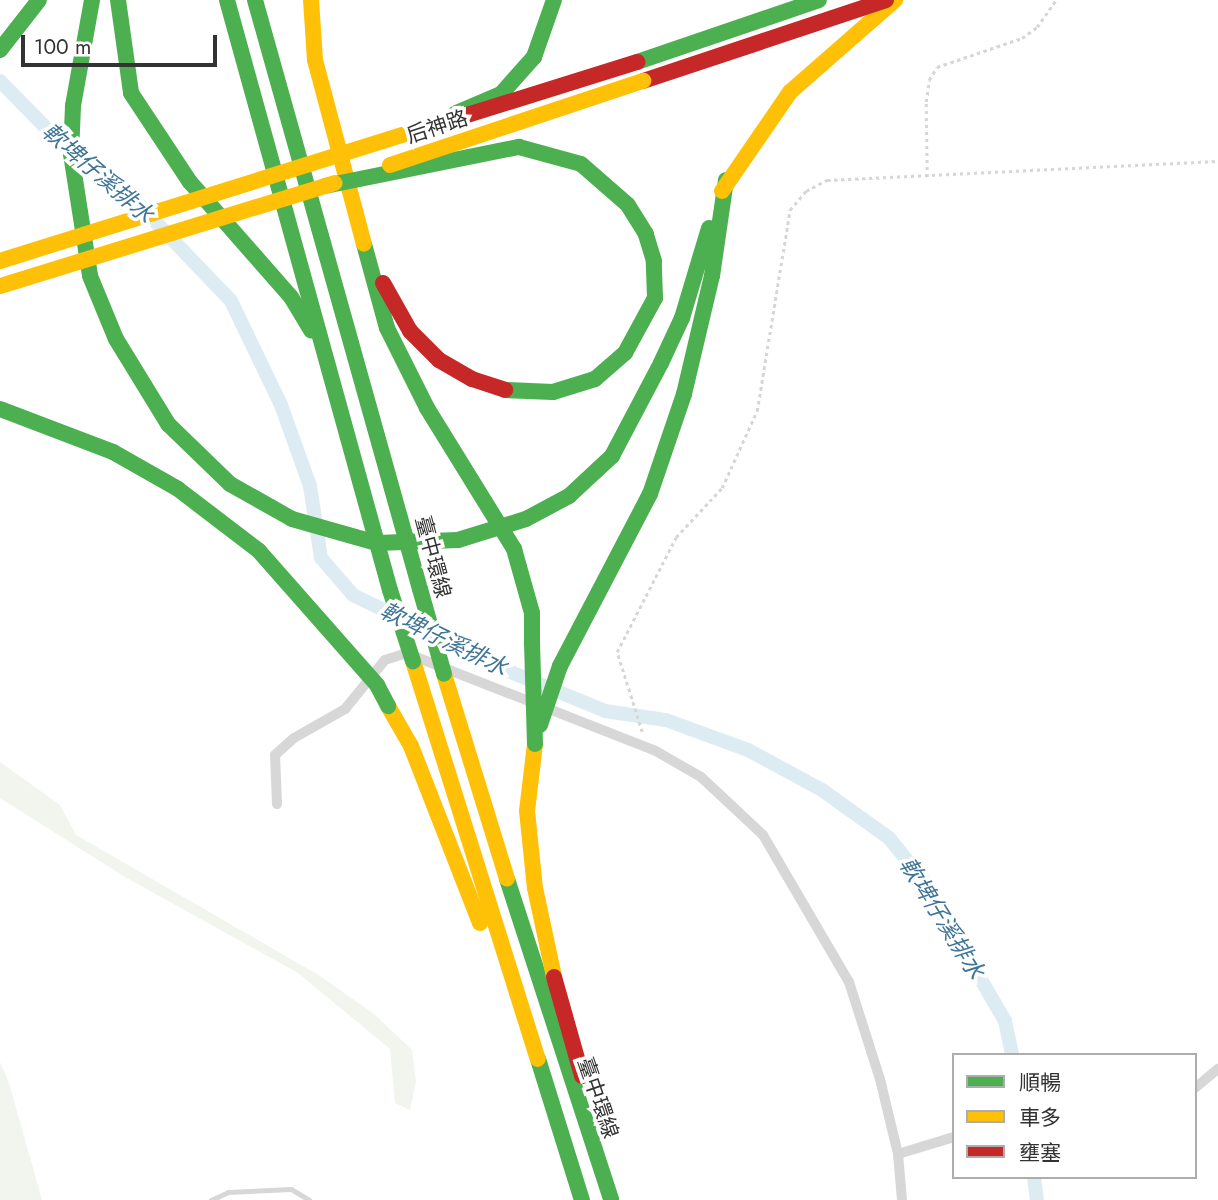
<!DOCTYPE html>
<meta charset="utf-8">
<style>
body{margin:0}
#map{position:relative;width:1218px;height:1200px;overflow:hidden;background:#fff;font-family:Jost,"Noto Sans TC",sans-serif}
div>[style]{position:absolute}
.green>*{inset:0;background:#f1f5ed}
.canal>*{height:14px;margin:-7px;padding:0 7px;transform-origin:7px;border-radius:7px;background:#ddebf3}
.path>*{height:2.5px;margin-top:-1.25px;transform-origin:0;background:repeating-linear-gradient(90deg,#d6d6d6 0 3.5px,transparent 0 7px)}
.lane>*{height:5px;margin:-2.5px;padding:0 2.5px;transform-origin:2.5px;border-radius:2.5px;background:#d7d7d7}
.street>*{height:10px;margin:-5px;padding:0 5px;transform-origin:5px;border-radius:5px;background:#d7d7d7}
.fast>*{height:16px;margin:-8px;padding:0 8px;transform-origin:8px;border-radius:8px;background:#4caf50}
.slow>*{height:16px;margin:-8px;padding:0 8px;transform-origin:8px;border-radius:8px;background:#ffc107}
.jam>*{height:16px;margin:-8px;padding:0 8px;transform-origin:8px;border-radius:8px;background:#c62828}
.fast-bridge>*{height:16px;margin:-8px;padding:0 8px;transform-origin:8px;border-radius:8px;background:#4caf50}
.slow-bridge>*{height:16px;margin:-8px;padding:0 8px;transform-origin:8px;border-radius:8px;background:#ffc107}
.jam-bridge>*{height:16px;margin:-8px;padding:0 8px;transform-origin:8px;border-radius:8px;background:#c62828}
span{translate:-50% -50%;white-space:nowrap;text-align:center;line-height:1.15;-webkit-text-stroke:7px #fff;paint-order:stroke}
.street-label{font-size:21px;color:#333}
.water-label{font-size:23px;color:#3f7597;font-style:italic}
.legend{position:absolute;left:952px;top:1053px;width:245px;height:126px;box-sizing:border-box;background:#fff;border:2px solid #adadad;margin:0;padding:9px 12px;list-style:none;font-size:21px;color:#333}
.legend li{display:flex;align-items:center;gap:14px;height:35px}
.legend b{width:35px;border:2px solid #adadad}
.scale{position:absolute;left:21px;top:35px;width:196px;height:32px;box-sizing:border-box;border:4px solid #333;border-top:0;padding-left:9px;font-size:21px;line-height:24px;white-space:nowrap;color:#333;-webkit-text-stroke:5px #fff;paint-order:stroke}
</style>
<div id="map">
<div class="green">
<i style="clip-path:polygon(0 762px,60px 805px,76px 835px,320px 976px,374px 1014px,412px 1050px,416px 1082px,410px 1110px,395px 1103px,390px 1049px,298px 973px,125px 877px,0 798px)"></i>
<i style="clip-path:polygon(0 1062px,9px 1083px,42px 1200px,0 1200px)"></i>
</div>
<div class="canal">
<i style="left:0;top:81px;width:74px;rotate:45.5deg"></i>
<i style="left:52px;top:134px;width:93px;rotate:37.6deg"></i>
<i style="left:126px;top:191px;width:152px;rotate:46.3deg"></i>
<i style="left:231px;top:301px;width:115px;rotate:64.3deg"></i>
<i style="left:281px;top:405px;width:86px;rotate:70.3deg"></i>
<i style="left:310px;top:486px;width:73px;rotate:81.3deg"></i>
<i style="left:321px;top:558px;width:49px;rotate:49.1deg"></i>
<i style="left:353px;top:595px;width:178px;rotate:26deg"></i>
<i style="left:513px;top:673px;width:100px;rotate:22.4deg"></i>
<i style="left:605px;top:711px;width:62px;rotate:8.4deg"></i>
<i style="left:666px;top:720px;width:87px;rotate:20.1deg"></i>
<i style="left:748px;top:750px;width:84px;rotate:28.4deg"></i>
<i style="left:822px;top:790px;width:82px;rotate:35.6deg"></i>
<i style="left:889px;top:838px;width:54px;rotate:51deg"></i>
<i style="left:923px;top:880px;width:163px;rotate:59.8deg"></i>
<i style="left:1005px;top:1021px;width:35px;rotate:78deg"></i>
<i style="left:1034px;top:1177px;width:23px;rotate:83deg"></i>
</div>
<div class="path">
<i style="left:927px;top:177px;width:75px;rotate:-90.8deg"></i>
<i style="left:926px;top:102px;width:22px;rotate:-82deg"></i>
<i style="left:929px;top:80px;width:15px;rotate:-58deg"></i>
<i style="left:937px;top:67px;width:90px;rotate:-18.8deg"></i>
<i style="left:1022px;top:38px;width:19px;rotate:-36deg"></i>
<i style="left:1037px;top:27px;width:33px;rotate:-55deg"></i>
<i style="left:642px;top:732px;width:84px;rotate:-107.4deg"></i>
<i style="left:617px;top:652px;width:129px;rotate:-62.8deg"></i>
<i style="left:676px;top:537px;width:67px;rotate:-46.8deg"></i>
<i style="left:722px;top:488px;width:85px;rotate:-65.6deg"></i>
<i style="left:757px;top:411px;width:204px;rotate:-80.7deg"></i>
<i style="left:790px;top:210px;width:25px;rotate:-50deg"></i>
<i style="left:806px;top:191px;width:24px;rotate:-28deg"></i>
<i style="left:827px;top:180px;width:391px;rotate:-2.8deg"></i>
</div>
<div class="lane">
<i style="left:211px;top:1200px;width:19px;rotate:-25deg"></i>
<i style="left:228px;top:1192px;width:63px;rotate:-2.7deg"></i>
<i style="left:291px;top:1189px;width:21px;rotate:31deg"></i>
</div>
<div class="street">
<i style="left:277px;top:804px;width:49px;rotate:-92.3deg"></i>
<i style="left:275px;top:755px;width:25px;rotate:-42deg"></i>
<i style="left:294px;top:738px;width:59px;rotate:-29.6deg"></i>
<i style="left:345px;top:709px;width:63px;rotate:-50.8deg"></i>
<i style="left:385px;top:660px;width:22px;rotate:-18deg"></i>
<i style="left:406px;top:653px;width:266px;rotate:21.4deg"></i>
<i style="left:654px;top:750px;width:54px;rotate:29.9deg"></i>
<i style="left:701px;top:777px;width:85px;rotate:43.1deg"></i>
<i style="left:763px;top:835px;width:170px;rotate:59.7deg"></i>
<i style="left:849px;top:982px;width:102px;rotate:72.3deg"></i>
<i style="left:880px;top:1079px;width:77px;rotate:76.5deg"></i>
<i style="left:898px;top:1154px;width:46px;rotate:85deg"></i>
<i style="left:1195px;top:1088px;width:30px;rotate:-40deg"></i>
<i style="left:898px;top:1154px;width:59px;rotate:-16.9deg"></i>
</div>
<div class="fast">
<i style="left:92px;top:0;width:108px;rotate:100.2deg"></i>
<i style="left:73px;top:106px;width:48px;rotate:92.4deg"></i>
<i style="left:71px;top:154px;width:123px;rotate:81.1deg"></i>
<i style="left:90px;top:276px;width:68px;rotate:67.6deg"></i>
<i style="left:116px;top:339px;width:100px;rotate:58.5deg"></i>
<i style="left:168px;top:424px;width:86px;rotate:44.1deg"></i>
<i style="left:230px;top:484px;width:71px;rotate:29.4deg"></i>
<i style="left:118px;top:0;width:94px;rotate:82deg"></i>
<i style="left:131px;top:93px;width:107px;rotate:56.5deg"></i>
<i style="left:190px;top:182px;width:153px;rotate:48.7deg"></i>
<i style="left:291px;top:297px;width:39px;rotate:59deg"></i>
<i style="left:227px;top:0;width:612px;rotate:74.56deg"></i>
<i style="left:255px;top:0;width:612px;rotate:74.35deg"></i>
<i style="left:0;top:50px;width:63px;rotate:-52deg"></i>
<i style="left:637px;top:62px;width:192px;rotate:-18.8deg"></i>
<i style="left:456px;top:113px;width:49px;rotate:-22.9deg"></i>
<i style="left:501px;top:94px;width:50px;rotate:-48.3deg"></i>
<i style="left:534px;top:57px;width:60px;rotate:-70.7deg"></i>
<i style="left:364px;top:244px;width:87px;rotate:74.7deg"></i>
<i style="left:387px;top:328px;width:89px;rotate:63.4deg"></i>
<i style="left:427px;top:408px;width:166px;rotate:58.3deg"></i>
<i style="left:514px;top:549px;width:66px;rotate:74.3deg"></i>
<i style="left:532px;top:613px;width:30px;rotate:90deg"></i>
<i style="left:661px;top:363px;width:50px;rotate:-65deg"></i>
<i style="left:682px;top:318px;width:94px;rotate:-73.3deg"></i>
<i style="left:505px;top:390px;width:48px;rotate:2.4deg"></i>
<i style="left:553px;top:392px;width:44px;rotate:-17.2deg"></i>
<i style="left:595px;top:379px;width:40px;rotate:-41deg"></i>
<i style="left:625px;top:353px;width:63px;rotate:-61.4deg"></i>
<i style="left:655px;top:298px;width:37px;rotate:-92deg"></i>
<i style="left:654px;top:261px;width:28px;rotate:-107deg"></i>
<i style="left:646px;top:234px;width:34px;rotate:-122deg"></i>
<i style="left:560px;top:666px;width:194px;rotate:-62.4deg"></i>
<i style="left:650px;top:494px;width:106px;rotate:-71.2deg"></i>
<i style="left:684px;top:394px;width:121px;rotate:-76.7deg"></i>
<i style="left:712px;top:276px;width:97px;rotate:-81.7deg"></i>
<i style="left:507px;top:879px;width:337px;rotate:72deg"></i>
<i style="left:538px;top:1059px;width:148px;rotate:72.7deg"></i>
</div>
<div class="slow">
<i style="left:311px;top:0;width:60px;rotate:86.2deg"></i>
<i style="left:315px;top:60px;width:190px;rotate:75.1deg"></i>
<i style="left:722px;top:191px;width:120px;rotate:-55.5deg"></i>
<i style="left:790px;top:92px;width:140px;rotate:-41.2deg"></i>
<i style="left:413px;top:661px;width:417px;rotate:72.6deg"></i>
<i style="left:444px;top:674px;width:214px;rotate:72.9deg"></i>
<i style="left:388px;top:706px;width:46px;rotate:60.1deg"></i>
<i style="left:411px;top:746px;width:190px;rotate:68.7deg"></i>
<i style="left:535px;top:744px;width:67px;rotate:96.8deg"></i>
<i style="left:527px;top:811px;width:77px;rotate:84.1deg"></i>
<i style="left:535px;top:888px;width:91px;rotate:77.9deg"></i>
</div>
<div class="jam">
<i style="left:643px;top:81px;width:256px;rotate:-18.4deg"></i>
<i style="left:383px;top:283px;width:55px;rotate:60.6deg"></i>
<i style="left:410px;top:331px;width:41px;rotate:45deg"></i>
<i style="left:439px;top:360px;width:38px;rotate:30deg"></i>
<i style="left:472px;top:379px;width:35px;rotate:18deg"></i>
<i style="left:554px;top:977px;width:103px;rotate:74.2deg"></i>
</div>
<div class="fast-bridge">
<i style="left:325px;top:186px;width:198px;rotate:-11.4deg"></i>
<i style="left:519px;top:147px;width:64px;rotate:15.3deg"></i>
<i style="left:581px;top:164px;width:62px;rotate:41.1deg"></i>
<i style="left:0;top:409px;width:121px;rotate:20.8deg"></i>
<i style="left:113px;top:452px;width:75px;rotate:29.6deg"></i>
<i style="left:178px;top:489px;width:102px;rotate:37.4deg"></i>
<i style="left:259px;top:551px;width:179px;rotate:48.6deg"></i>
<i style="left:377px;top:685px;width:24px;rotate:62deg"></i>
<i style="left:292px;top:519px;width:88px;rotate:15.8deg"></i>
<i style="left:377px;top:543px;width:81px;rotate:-2.1deg"></i>
<i style="left:458px;top:540px;width:71px;rotate:-17.2deg"></i>
<i style="left:526px;top:519px;width:49px;rotate:-28.1deg"></i>
<i style="left:569px;top:496px;width:59px;rotate:-42.9deg"></i>
<i style="left:612px;top:456px;width:105px;rotate:-62.2deg"></i>
<i style="left:420px;top:589px;width:88px;rotate:74.2deg"></i>
<i style="left:390px;top:590px;width:75px;rotate:72.1deg"></i>
<i style="left:532px;top:643px;width:101px;rotate:88.3deg"></i>
<i style="left:540px;top:725px;width:62px;rotate:-71.3deg"></i>
</div>
<div class="slow-bridge">
<i style="left:390px;top:165px;width:267px;rotate:-18.4deg"></i>
<i style="left:0;top:261px;width:456px;rotate:-17.4deg"></i>
<i style="left:0;top:286px;width:350px;rotate:-17.1deg"></i>
</div>
<div class="jam-bridge">
<i style="left:435px;top:125px;width:212px;rotate:-17.3deg"></i>
</div>
<div class="street-label">
<span style="left:437px;top:127px;rotate:-18deg">后神路</span>
<span style="left:433px;top:557px;rotate:75deg">臺中環線</span>
<span style="left:598px;top:1098px;rotate:71deg">臺中環線</span>
</div>
<div class="water-label">
<span style="left:98px;top:173px;rotate:41deg">軟埤仔溪排水</span>
<span style="left:444px;top:639px;rotate:26deg">軟埤仔溪排水</span>
<span style="left:942px;top:918px;rotate:58deg">軟埤仔溪排水</span>
</div>
<ul class="legend">
<li><b style="height:9px;background:#4caf50"></b>順暢</li>
<li><b style="height:9px;background:#ffc107"></b>車多</li>
<li><b style="height:9px;background:#c62828"></b>壅塞</li>
</ul>
<div class="scale">100 m</div>
</div>
